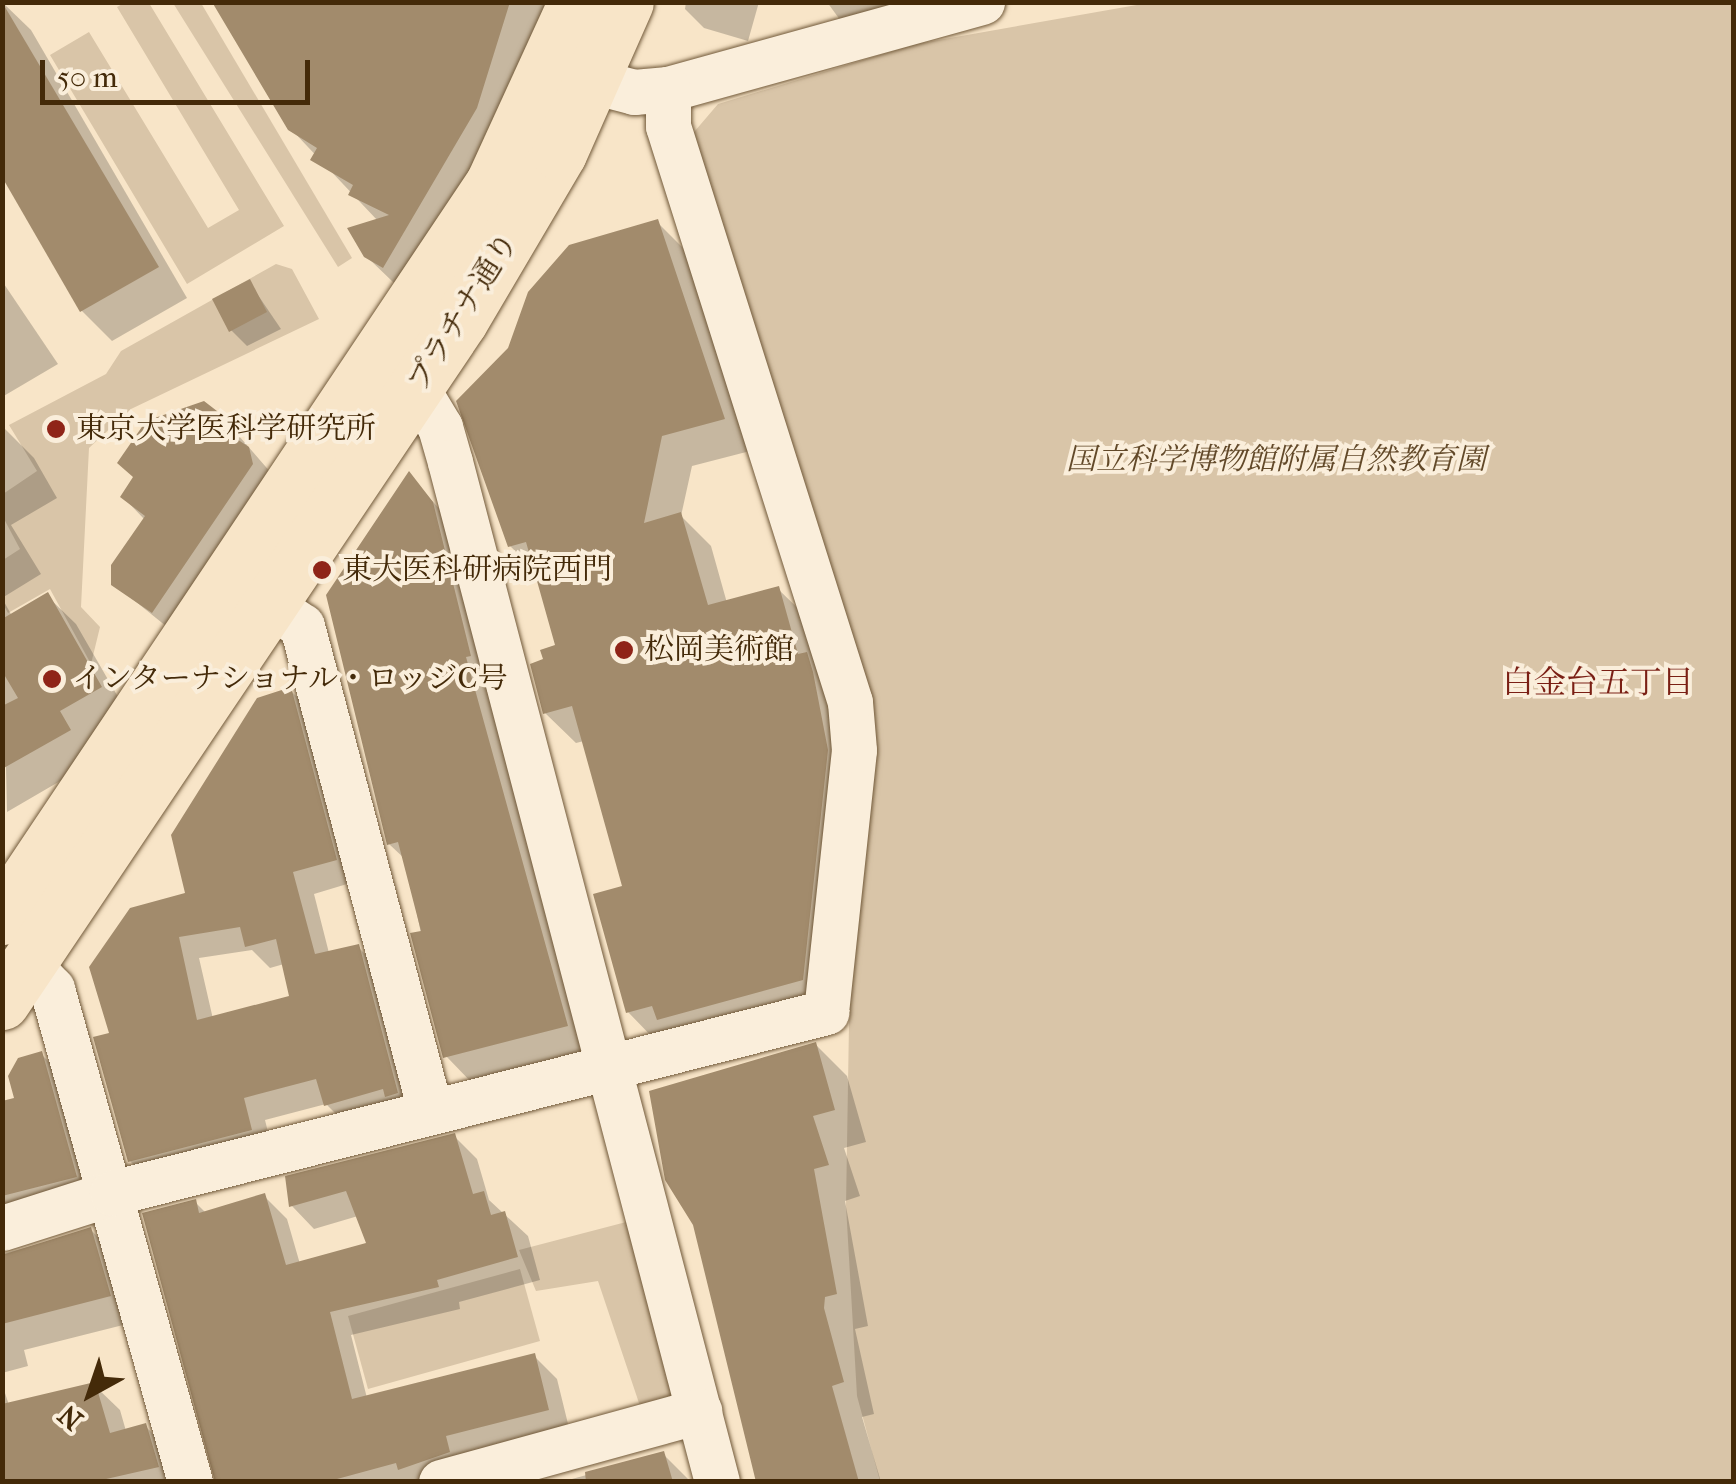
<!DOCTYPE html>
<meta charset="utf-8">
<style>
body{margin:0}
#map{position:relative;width:1736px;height:1484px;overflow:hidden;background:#f8e5c8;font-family:"IM FELL French Canon","Noto Serif JP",serif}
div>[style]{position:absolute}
.green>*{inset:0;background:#d9c5a8}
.shadow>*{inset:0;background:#0003}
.building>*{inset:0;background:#a28b6c}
.roads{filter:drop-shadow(0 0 2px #715939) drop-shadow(0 0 2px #715939)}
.minor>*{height:45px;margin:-22.5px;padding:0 22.5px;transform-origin:22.5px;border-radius:22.5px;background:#faeedb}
.major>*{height:55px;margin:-27.5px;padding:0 27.5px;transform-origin:27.5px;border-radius:27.5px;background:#f8e5c8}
.dots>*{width:28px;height:28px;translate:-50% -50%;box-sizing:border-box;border:5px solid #faeedb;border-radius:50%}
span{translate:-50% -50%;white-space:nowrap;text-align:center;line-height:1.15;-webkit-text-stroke:8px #faeedb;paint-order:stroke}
.street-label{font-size:30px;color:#442a09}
.poi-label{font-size:30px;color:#442a09}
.left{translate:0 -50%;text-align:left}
.park-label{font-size:30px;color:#624929;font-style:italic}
.neighbourhood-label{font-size:32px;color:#7a1f14}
.frame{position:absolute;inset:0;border:5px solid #442a09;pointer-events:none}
.north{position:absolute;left:40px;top:1344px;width:100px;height:100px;-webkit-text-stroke:8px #faeedb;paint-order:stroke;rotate:220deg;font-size:28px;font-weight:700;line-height:40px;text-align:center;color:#442a09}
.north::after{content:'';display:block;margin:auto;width:35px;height:45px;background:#442a09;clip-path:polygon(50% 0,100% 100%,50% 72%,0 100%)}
.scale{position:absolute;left:40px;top:60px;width:270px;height:45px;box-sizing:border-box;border:5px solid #442a09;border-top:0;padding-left:12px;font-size:30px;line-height:35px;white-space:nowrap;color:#442a09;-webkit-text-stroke:8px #faeedb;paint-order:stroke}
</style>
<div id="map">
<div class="green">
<i style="clip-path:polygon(124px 3px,149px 3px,284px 226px,187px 284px,50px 55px,89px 32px,208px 228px,239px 210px,117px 7px)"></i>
<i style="clip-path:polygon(173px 3px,201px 3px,352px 258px,338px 267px)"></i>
<i style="clip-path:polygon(1148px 3px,1733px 3px,1733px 1481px,880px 1481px,857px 1396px,846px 1206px,849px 1023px,869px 715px,683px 145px,718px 104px,916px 44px)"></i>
<i style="clip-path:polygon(276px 264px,292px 269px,319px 319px,131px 409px,89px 448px,81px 607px,100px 627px,91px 664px,50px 589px,8px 613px,3px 604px,3px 560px,20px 549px,3px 517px,3px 494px,37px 471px,9px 425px,106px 374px,121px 351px)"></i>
<i style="clip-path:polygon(630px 1221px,680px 1401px,642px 1412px,598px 1281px,536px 1291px,519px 1250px)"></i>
<i style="clip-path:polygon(520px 1269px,540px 1341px,368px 1389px,348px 1316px)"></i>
</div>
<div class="shadow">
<i style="clip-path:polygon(2px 2px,31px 30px,187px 298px,112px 341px,82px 311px,2px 173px)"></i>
<i style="clip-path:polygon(215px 2px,553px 2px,503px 135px,394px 283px,366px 256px,378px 221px,290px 128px)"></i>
<i style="clip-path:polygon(686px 2px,759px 2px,748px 41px,704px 28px,685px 9px)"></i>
<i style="clip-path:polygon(827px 2px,969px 2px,851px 35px)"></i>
<i style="clip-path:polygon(657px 222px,688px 253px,754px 450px,692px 466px,681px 516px,711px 546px,727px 603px,778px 589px,809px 619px,854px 748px,833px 1010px,658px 1043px,628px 1012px,625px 888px,584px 741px,576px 743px,545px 713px,546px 660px,558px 647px,537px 572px,510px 546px)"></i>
<i style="clip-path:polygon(2px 281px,58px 364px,2px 397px)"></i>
<i style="clip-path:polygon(249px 282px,281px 329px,247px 346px,231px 330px)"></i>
<i style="clip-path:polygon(225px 420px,272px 474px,177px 635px,114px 584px,145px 520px,123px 497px)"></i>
<i style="clip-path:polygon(5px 429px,34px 458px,57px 498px,11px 525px,41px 574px,2px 598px)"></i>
<i style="clip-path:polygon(409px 475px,460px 532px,594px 1053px,473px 1084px,446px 1056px,406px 860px,389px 844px)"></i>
<i style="clip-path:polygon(47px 596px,76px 624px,129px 716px,87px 741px,98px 759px,7px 812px,2px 598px,12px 616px)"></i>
<i style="clip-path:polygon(evenodd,290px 690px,312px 712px,357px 881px,314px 894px,329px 953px,358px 947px,380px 969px,419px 1115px,348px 1126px,326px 1104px,265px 1120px,273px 1152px,152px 1183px,130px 1161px,112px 1034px,290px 690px,252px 950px,270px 968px,284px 964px,292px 998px,213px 1019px,199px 958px,252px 950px)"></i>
<i style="clip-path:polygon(815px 1044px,847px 1076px,866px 1142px,844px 1148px,860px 1196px,845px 1201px,868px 1326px,855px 1329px,874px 1414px,862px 1417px,881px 1482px,757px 1482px)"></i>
<i style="clip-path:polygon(41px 1054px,67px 1080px,101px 1202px,2px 1246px,2px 1103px,17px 1100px)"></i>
<i style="clip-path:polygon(454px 1136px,477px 1159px,489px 1200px,528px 1236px,540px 1280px,459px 1302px,460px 1309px,351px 1335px,367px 1398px,534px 1356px,557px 1379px,570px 1432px,457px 1482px,218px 1482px,195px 1202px,207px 1214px,264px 1196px,287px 1219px,300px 1264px,369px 1245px,358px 1216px,314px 1229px,292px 1206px)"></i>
<i style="clip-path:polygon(91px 1230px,116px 1256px,135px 1322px,24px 1350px,28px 1366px,2px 1373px,2px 1254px)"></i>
<i style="clip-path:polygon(2px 1384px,9px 1405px,94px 1385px,120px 1410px,126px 1431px,145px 1426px,171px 1451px,180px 1482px,2px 1482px)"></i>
<i style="clip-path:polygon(663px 1454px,691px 1482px,561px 1482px)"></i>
</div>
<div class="building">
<i style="clip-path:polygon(2px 2px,159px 267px,80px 312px,2px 177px)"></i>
<i style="clip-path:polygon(212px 2px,510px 2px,477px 108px,383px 268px,364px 257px,347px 228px,389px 215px,348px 195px,353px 185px,310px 160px,317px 148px,288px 130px)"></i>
<i style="clip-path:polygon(658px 219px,725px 419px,662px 436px,644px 523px,681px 512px,708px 605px,779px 586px,798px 654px,807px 652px,813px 672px,828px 750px,803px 980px,657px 1020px,652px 1006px,626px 1013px,593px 894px,622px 886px,572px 706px,543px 714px,530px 664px,543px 659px,540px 650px,555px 645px,526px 542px,508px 547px,456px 401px,508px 348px,528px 292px,569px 245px)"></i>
<i style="clip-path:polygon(250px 279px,267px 312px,229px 332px,212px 299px)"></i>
<i style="clip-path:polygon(204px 401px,226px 418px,220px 428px,249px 447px,253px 464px,152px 613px,111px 585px,111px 565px,145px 516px,120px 497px,133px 477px,117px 463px,146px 421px)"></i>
<i style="clip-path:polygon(409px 471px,433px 502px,471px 656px,466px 657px,568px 1026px,443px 1058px,410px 933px,421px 931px,398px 842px,387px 845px,326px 595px)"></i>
<i style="clip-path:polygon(48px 592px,102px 687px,60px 711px,71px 730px,2px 769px,2px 706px,18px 698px,2px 671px,2px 619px)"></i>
<i style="clip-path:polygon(evenodd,291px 687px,337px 860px,293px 872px,315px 954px,359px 944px,398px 1093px,385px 1097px,383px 1089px,324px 1106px,316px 1079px,244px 1098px,252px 1130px,128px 1162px,93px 1037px,109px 1033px,89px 967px,130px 908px,185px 893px,171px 835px,257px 698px,291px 687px,240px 927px,245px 947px,276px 939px,289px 996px,197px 1020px,179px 937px,240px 927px)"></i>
<i style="clip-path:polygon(816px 1042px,835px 1110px,813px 1116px,829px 1165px,814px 1169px,837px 1294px,825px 1297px,824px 1308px,844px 1382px,832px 1386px,859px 1482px,756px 1482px,693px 1225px,665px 1180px,649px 1091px)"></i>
<i style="clip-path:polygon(42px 1051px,77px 1177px,2px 1196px,2px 1101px,14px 1098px,8px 1076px,18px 1058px)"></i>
<i style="clip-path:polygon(455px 1133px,473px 1194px,484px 1191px,491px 1215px,505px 1211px,518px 1257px,437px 1280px,439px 1287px,330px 1312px,352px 1399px,535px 1353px,549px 1410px,446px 1436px,450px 1452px,398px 1470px,396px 1463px,326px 1482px,215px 1482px,142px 1213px,196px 1199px,199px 1213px,265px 1193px,286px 1265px,366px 1243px,346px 1191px,289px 1207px,285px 1176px)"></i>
<i style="clip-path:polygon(91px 1227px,111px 1296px,2px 1324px,2px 1255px)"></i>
<i style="clip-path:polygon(95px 1382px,110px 1433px,146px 1423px,159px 1467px,93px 1482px,2px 1482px,2px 1404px)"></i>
<i style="clip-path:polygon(664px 1451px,673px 1482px,586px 1482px,585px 1472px)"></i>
</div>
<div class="roads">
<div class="minor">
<i style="left:558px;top:72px;width:79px;rotate:14.7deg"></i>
<i style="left:634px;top:92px;width:34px;rotate:-5deg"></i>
<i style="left:668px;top:89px;width:326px;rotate:-15.5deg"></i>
<i style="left:390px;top:370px;width:31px;rotate:33deg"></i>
<i style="left:416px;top:387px;width:47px;rotate:59deg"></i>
<i style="left:440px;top:427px;width:36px;rotate:74deg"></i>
<i style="left:450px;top:462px;width:1054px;rotate:75.33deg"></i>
<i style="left:272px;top:606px;width:36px;rotate:34deg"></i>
<i style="left:302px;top:626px;width:501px;rotate:75.19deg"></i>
<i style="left:28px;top:964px;width:35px;rotate:46deg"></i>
<i style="left:52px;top:989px;width:512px;rotate:74.36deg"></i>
<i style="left:2px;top:1228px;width:115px;rotate:-17.7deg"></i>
<i style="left:112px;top:1193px;width:737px;rotate:-14.22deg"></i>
<i style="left:826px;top:1012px;width:263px;rotate:-83.9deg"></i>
<i style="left:854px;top:750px;width:48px;rotate:-94.8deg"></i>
<i style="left:850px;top:702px;width:604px;rotate:-107.54deg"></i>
<i style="left:668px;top:126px;width:37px;rotate:-90deg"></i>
<i style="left:441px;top:1482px;width:268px;rotate:-15.4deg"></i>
</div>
<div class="major">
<i style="left:2px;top:917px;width:883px;rotate:-56.22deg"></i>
<i style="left:493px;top:183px;width:199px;rotate:-65.4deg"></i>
<i style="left:2px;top:1002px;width:821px;rotate:-56.08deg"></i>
<i style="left:460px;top:321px;width:195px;rotate:-59.5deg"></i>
<i style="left:559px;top:153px;width:165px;rotate:-66.1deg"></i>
</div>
</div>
<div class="dots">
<i style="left:56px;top:429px;background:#8f2418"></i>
<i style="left:322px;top:570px;background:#8f2418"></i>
<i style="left:624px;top:650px;background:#8f2418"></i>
<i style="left:52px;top:679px;background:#8f2418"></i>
</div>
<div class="street-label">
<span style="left:463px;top:312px;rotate:-58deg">プラチナ通り</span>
</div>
<div class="poi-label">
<span class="left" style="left:76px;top:429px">東京大学医科学研究所</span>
<span class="left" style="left:342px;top:570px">東大医科研病院西門</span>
<span class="left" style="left:644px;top:650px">松岡美術館</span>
<span class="left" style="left:72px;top:679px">インターナショナル・ロッジC号</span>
</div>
<div class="park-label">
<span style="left:1276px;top:460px">国立科学博物館附属自然教育園</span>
</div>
<div class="neighbourhood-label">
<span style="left:1598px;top:683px">白金台五丁目</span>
</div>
<div class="frame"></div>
<div class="north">N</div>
<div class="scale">50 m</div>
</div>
